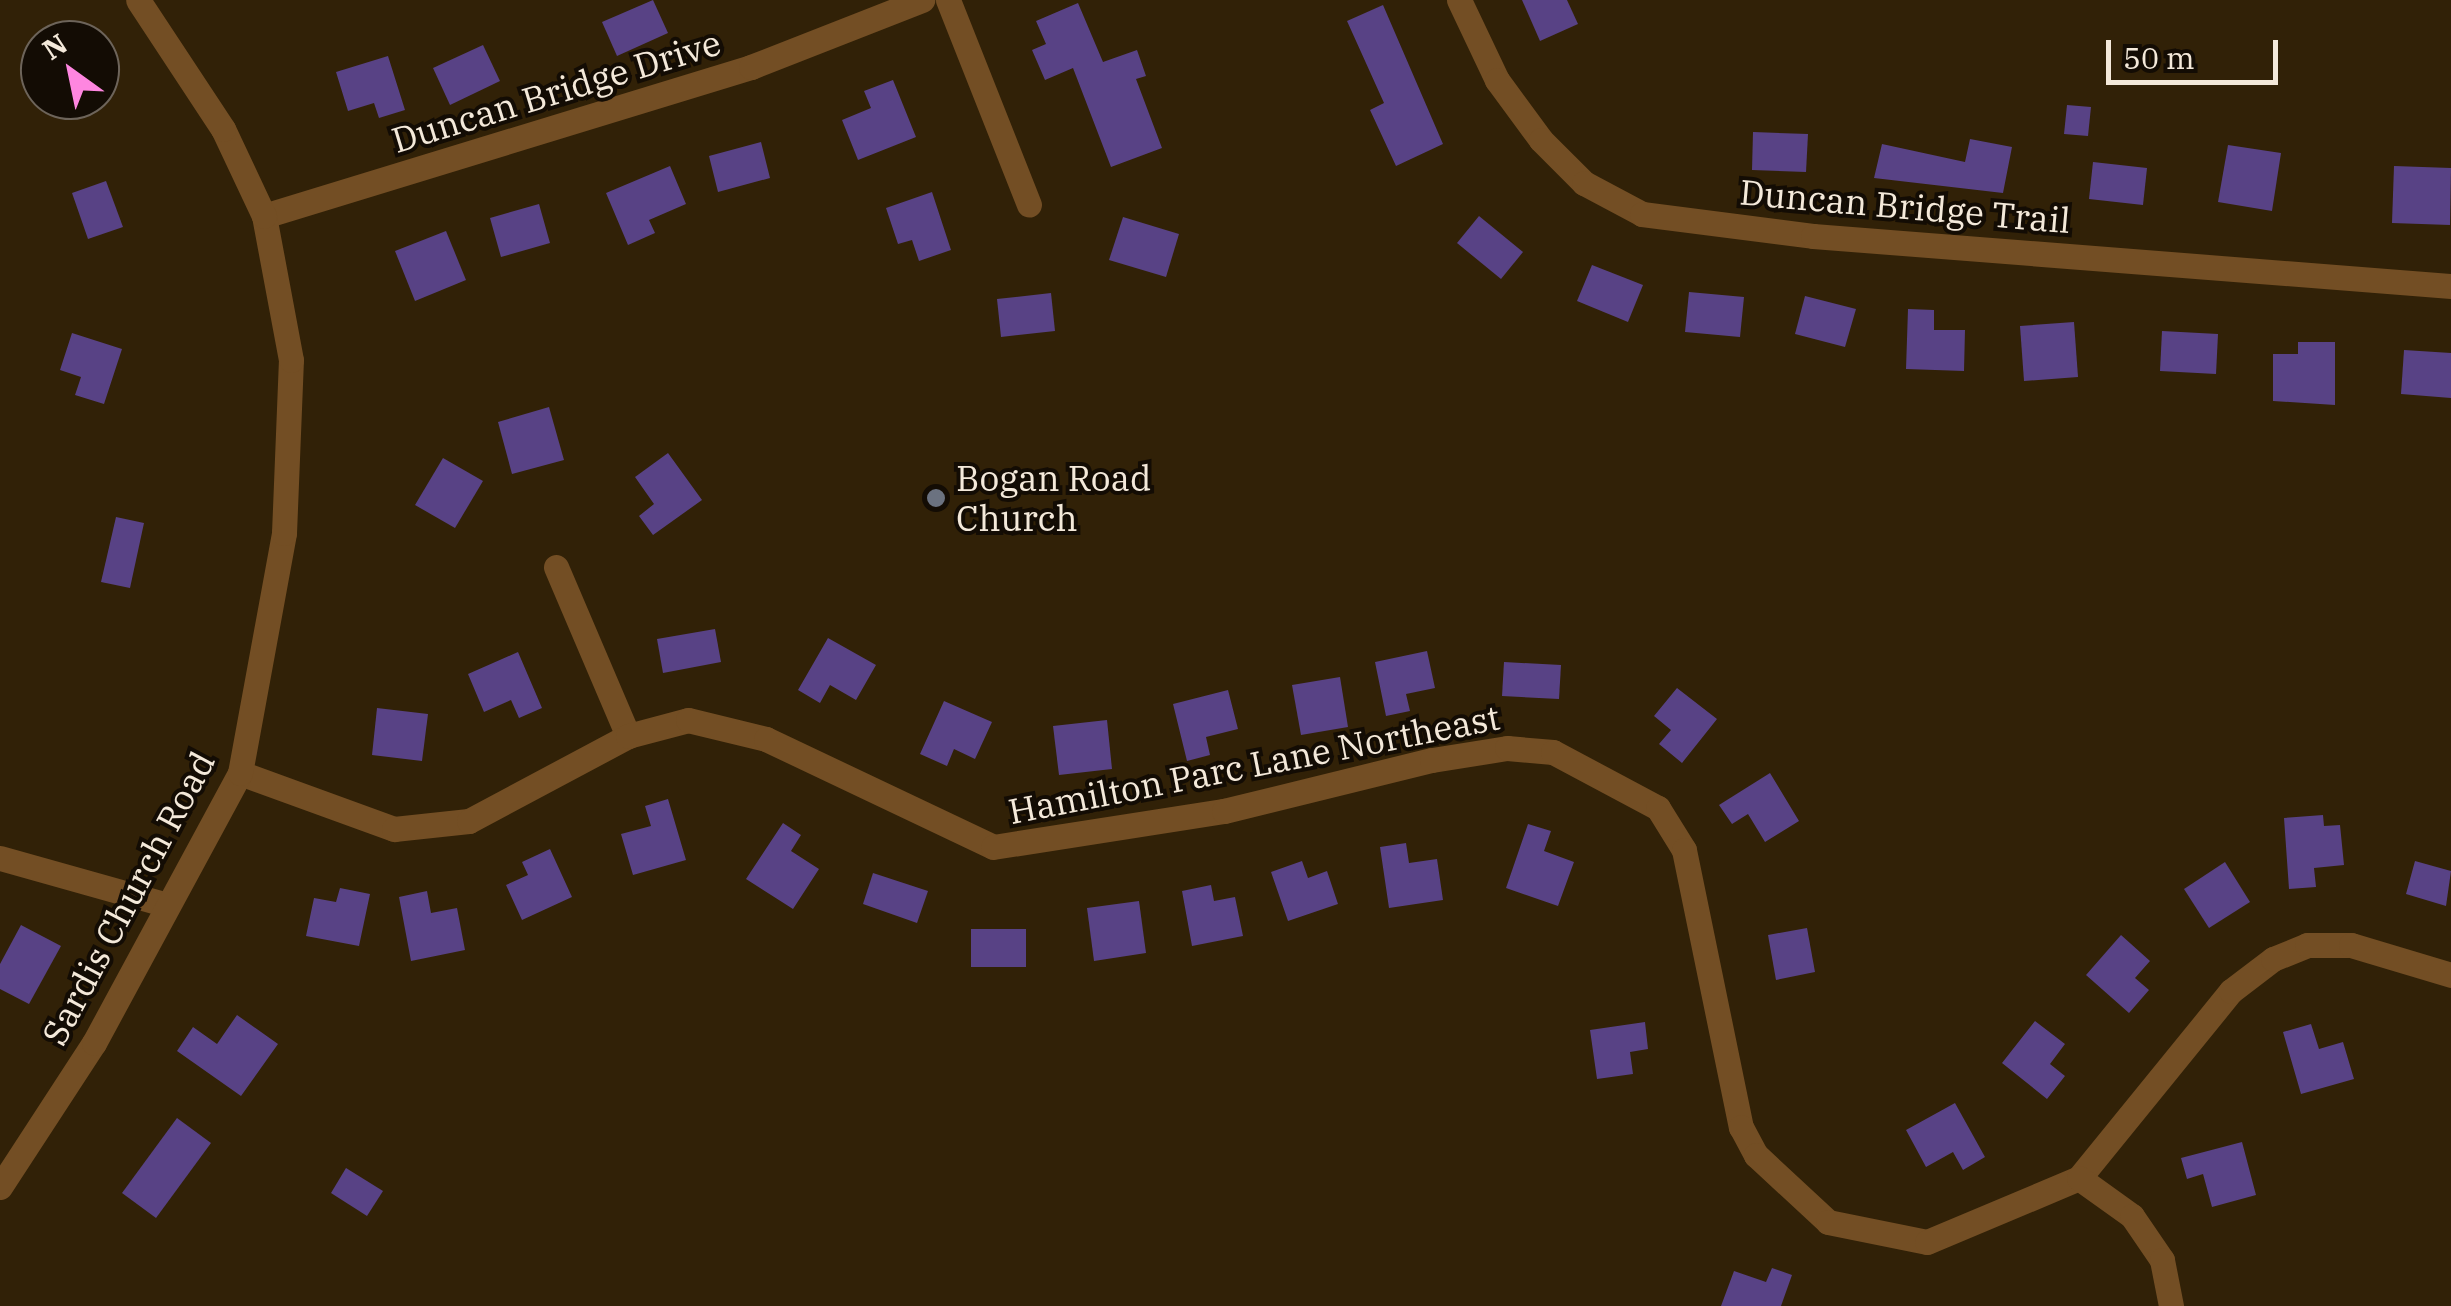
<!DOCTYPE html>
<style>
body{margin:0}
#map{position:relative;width:2451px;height:1306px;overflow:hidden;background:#312107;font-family:"IBM Plex Serif",serif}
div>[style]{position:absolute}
.building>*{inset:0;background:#584285}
.minor>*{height:25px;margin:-12.5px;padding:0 12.5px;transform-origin:12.5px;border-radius:12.5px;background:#734e24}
.dots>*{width:28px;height:28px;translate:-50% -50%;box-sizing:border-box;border:5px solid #130c04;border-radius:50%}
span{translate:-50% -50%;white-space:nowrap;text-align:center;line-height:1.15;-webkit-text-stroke:8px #130c04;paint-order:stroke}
.street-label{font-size:35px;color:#f4e9da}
.poi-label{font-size:35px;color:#f4e9da}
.left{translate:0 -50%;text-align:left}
.north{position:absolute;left:20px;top:20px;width:100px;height:100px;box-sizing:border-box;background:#130c04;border:2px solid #6d645a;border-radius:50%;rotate:327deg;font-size:28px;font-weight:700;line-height:40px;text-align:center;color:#f4e9da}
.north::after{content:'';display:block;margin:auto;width:35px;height:45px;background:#fe86e0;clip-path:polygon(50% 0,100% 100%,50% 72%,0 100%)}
.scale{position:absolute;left:2106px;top:40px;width:172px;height:45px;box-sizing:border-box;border:5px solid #f4e9da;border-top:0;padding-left:12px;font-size:30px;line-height:35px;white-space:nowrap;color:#f4e9da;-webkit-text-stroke:8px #130c04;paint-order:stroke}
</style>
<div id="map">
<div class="building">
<i style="clip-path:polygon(653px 0,668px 33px,617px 56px,602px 22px)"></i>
<i style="clip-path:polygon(1522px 0,1567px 0,1578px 24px,1540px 41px)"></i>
<i style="clip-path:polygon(1078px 3px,1103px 62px,1137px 50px,1146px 76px,1136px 79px,1162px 148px,1111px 167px,1073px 68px,1045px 80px,1032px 50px,1046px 44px,1036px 21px)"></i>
<i style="clip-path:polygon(1383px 5px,1443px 144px,1396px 166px,1370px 110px,1384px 103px,1347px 21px)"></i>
<i style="clip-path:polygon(483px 45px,500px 81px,450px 105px,433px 68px)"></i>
<i style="clip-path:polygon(388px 56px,405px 110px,379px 118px,374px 103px,348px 111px,336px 72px)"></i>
<i style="clip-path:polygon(893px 80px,916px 137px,858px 160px,842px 120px,871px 108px,864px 91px)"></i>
<i style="clip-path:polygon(2067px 105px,2091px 107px,2088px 136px,2064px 134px)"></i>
<i style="clip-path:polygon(1753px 132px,1808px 134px,1806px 172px,1752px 170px)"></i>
<i style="clip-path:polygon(1970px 139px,2012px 147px,2003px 193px,1874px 178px,1882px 144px,1965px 162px)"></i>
<i style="clip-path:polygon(761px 142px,770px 178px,718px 192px,709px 156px)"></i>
<i style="clip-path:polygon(2228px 145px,2281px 153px,2272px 211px,2218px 202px)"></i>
<i style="clip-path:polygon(2093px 162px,2147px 168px,2143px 205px,2089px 199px)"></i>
<i style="clip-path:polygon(670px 166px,686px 204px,649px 220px,655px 233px,628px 245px,606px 193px)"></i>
<i style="clip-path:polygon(2394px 166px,2451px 168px,2450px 225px,2392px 223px)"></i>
<i style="clip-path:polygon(106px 181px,123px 227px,88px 239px,72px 193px)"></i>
<i style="clip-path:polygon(932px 192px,951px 250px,919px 261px,912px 240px,898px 244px,886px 208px)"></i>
<i style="clip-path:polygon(539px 204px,550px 243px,501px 257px,490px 218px)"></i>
<i style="clip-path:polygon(1479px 216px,1523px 252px,1501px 279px,1457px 243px)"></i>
<i style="clip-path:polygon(1123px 217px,1179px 234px,1166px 277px,1109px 260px)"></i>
<i style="clip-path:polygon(446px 231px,466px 280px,415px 301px,395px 251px)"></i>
<i style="clip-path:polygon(1592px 265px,1643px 285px,1628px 322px,1577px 301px)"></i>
<i style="clip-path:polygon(1689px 292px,1744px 297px,1740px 337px,1685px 332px)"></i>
<i style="clip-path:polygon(1051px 293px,1055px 331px,1001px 337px,997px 299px)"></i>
<i style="clip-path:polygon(1805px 296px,1856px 309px,1845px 347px,1795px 334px)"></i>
<i style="clip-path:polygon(1908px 309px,1934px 310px,1934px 330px,1965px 330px,1964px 371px,1906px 369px)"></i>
<i style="clip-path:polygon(2074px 322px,2078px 377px,2024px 381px,2020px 326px)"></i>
<i style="clip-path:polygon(2162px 331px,2218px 334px,2216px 374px,2160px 371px)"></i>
<i style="clip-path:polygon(72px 333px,122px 349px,104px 404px,75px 395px,81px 377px,60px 370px)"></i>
<i style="clip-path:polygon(2298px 342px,2335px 342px,2335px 405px,2273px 401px,2273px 354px,2298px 354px)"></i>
<i style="clip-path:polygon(2404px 350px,2451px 353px,2451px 398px,2401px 394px)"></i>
<i style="clip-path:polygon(549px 407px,564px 460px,512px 474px,498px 422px)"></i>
<i style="clip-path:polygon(668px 453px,702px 500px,653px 535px,639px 516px,654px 504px,635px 477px)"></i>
<i style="clip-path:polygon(443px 458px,483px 481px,455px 528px,415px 505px)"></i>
<i style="clip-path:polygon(116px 517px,144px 523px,130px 588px,101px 582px)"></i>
<i style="clip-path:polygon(715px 629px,721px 662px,663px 673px,657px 639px)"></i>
<i style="clip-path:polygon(828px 638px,876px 665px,856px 700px,830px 685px,820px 703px,798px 690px)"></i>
<i style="clip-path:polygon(1427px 651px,1435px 688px,1406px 694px,1410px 711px,1386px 716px,1375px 662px)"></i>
<i style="clip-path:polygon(518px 652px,542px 708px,519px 718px,511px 700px,484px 712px,468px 674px)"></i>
<i style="clip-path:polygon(1504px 662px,1561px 665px,1559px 699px,1502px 696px)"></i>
<i style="clip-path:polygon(1340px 677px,1348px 727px,1301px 735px,1292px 685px)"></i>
<i style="clip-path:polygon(1677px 688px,1717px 719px,1682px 763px,1659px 744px,1671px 730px,1654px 716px)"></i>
<i style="clip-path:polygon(1228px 690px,1238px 729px,1206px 737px,1210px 755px,1187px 761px,1173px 704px)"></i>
<i style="clip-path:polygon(944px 701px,992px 722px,975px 759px,954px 749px,947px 766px,920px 754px)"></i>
<i style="clip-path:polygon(377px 708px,428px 714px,422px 761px,372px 755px)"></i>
<i style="clip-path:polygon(1107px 720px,1112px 769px,1059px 775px,1053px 726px)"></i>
<i style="clip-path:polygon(1770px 773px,1799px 821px,1765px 842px,1748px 814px,1732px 824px,1719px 805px)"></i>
<i style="clip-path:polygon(668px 799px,686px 860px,633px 875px,621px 834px,651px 826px,645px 806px)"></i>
<i style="clip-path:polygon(2323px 815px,2324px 826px,2340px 825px,2344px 865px,2314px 868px,2316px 887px,2289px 889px,2284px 818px)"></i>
<i style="clip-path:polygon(783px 823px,801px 835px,791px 851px,819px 869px,793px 909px,746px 879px)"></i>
<i style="clip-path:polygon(1528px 824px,1551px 831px,1544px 851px,1574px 862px,1558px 906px,1506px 888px)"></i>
<i style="clip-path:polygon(1406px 843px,1409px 863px,1437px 859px,1443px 900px,1389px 908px,1380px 847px)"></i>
<i style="clip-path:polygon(550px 849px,572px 897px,522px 920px,506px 885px,528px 875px,522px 862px)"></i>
<i style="clip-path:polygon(1302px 861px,1308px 878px,1327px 871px,1338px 904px,1288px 921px,1271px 872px)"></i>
<i style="clip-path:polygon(2415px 861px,2451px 871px,2446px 906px,2406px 894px)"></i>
<i style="clip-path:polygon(2225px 862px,2250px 902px,2209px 928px,2184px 889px)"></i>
<i style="clip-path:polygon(873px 873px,928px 891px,917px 923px,863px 904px)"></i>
<i style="clip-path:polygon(1211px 885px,1214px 901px,1235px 897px,1243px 936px,1192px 946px,1182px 891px)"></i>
<i style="clip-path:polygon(340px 888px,370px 894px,359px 946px,306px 936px,314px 898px,336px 902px)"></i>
<i style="clip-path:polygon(427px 891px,431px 913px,457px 908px,465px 950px,411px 961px,399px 897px)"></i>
<i style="clip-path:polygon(1139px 901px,1146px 953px,1094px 961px,1087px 908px)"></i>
<i style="clip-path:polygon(21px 925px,61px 946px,29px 1004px,0 989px,0 964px)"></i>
<i style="clip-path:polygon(1807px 928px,1815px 972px,1776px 980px,1768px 935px)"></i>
<i style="clip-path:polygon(971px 929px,1026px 929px,1026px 967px,971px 967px)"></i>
<i style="clip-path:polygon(2121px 935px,2150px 961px,2135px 978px,2149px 990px,2129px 1013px,2086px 975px)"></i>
<i style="clip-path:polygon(237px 1015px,278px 1044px,241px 1096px,177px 1051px,193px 1027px,217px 1044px)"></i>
<i style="clip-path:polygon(2035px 1021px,2065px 1044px,2050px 1064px,2065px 1076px,2047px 1099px,2002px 1063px)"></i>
<i style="clip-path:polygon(1645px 1022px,1648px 1049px,1630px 1052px,1633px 1074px,1597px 1079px,1590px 1030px)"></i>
<i style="clip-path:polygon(2311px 1024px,2319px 1049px,2343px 1042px,2354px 1079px,2301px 1094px,2283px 1032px)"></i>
<i style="clip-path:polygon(1955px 1103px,1985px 1157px,1963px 1170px,1953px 1152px,1926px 1167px,1906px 1130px)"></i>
<i style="clip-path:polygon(177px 1118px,211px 1143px,156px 1218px,122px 1193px)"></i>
<i style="clip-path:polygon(2242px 1142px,2256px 1195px,2212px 1207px,2203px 1174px,2187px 1179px,2181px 1158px)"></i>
<i style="clip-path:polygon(346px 1168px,383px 1191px,367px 1216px,331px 1193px)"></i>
<i style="clip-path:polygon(1772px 1268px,1792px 1275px,1781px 1306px,1721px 1306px,1734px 1271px,1766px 1282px)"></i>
</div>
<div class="minor">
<i style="left:948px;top:0;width:220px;rotate:68.4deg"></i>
<i style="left:1459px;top:0;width:89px;rotate:64.6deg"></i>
<i style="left:1497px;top:80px;width:74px;rotate:53.7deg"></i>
<i style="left:1541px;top:140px;width:61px;rotate:45deg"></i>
<i style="left:1584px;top:183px;width:66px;rotate:28.1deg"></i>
<i style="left:1642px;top:214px;width:172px;rotate:7.3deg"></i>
<i style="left:1813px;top:236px;width:640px;rotate:4.48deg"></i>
<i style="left:264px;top:216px;width:509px;rotate:-17.01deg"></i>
<i style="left:751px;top:67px;width:184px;rotate:-21.4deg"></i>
<i style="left:556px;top:567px;width:184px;rotate:66.9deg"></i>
<i style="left:240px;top:773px;width:164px;rotate:20deg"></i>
<i style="left:394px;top:829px;width:75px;rotate:-6.1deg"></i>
<i style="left:469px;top:821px;width:180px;rotate:-28.1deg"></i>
<i style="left:628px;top:736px;width:62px;rotate:-14.9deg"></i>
<i style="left:688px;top:720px;width:80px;rotate:13.7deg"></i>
<i style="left:766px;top:739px;width:251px;rotate:25.4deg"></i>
<i style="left:993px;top:847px;width:234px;rotate:-8.9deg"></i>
<i style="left:1224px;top:811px;width:214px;rotate:-13.8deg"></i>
<i style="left:1432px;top:760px;width:76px;rotate:-9.1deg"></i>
<i style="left:1507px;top:748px;width:46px;rotate:5deg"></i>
<i style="left:1553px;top:752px;width:119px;rotate:28.1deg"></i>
<i style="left:1658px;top:808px;width:49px;rotate:58.2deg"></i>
<i style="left:1684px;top:850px;width:283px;rotate:78.4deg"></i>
<i style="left:1741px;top:1127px;width:32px;rotate:62deg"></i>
<i style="left:1756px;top:1155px;width:98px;rotate:42.9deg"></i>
<i style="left:1828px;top:1222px;width:101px;rotate:11.4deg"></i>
<i style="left:1927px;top:1242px;width:165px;rotate:-22.8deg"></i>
<i style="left:2079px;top:1178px;width:241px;rotate:-50.9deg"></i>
<i style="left:2231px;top:991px;width:53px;rotate:-37.3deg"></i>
<i style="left:2273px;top:959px;width:37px;rotate:-22deg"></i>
<i style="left:2307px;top:945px;width:44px"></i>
<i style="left:2351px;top:945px;width:104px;rotate:16.7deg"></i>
<i style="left:0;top:858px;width:173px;rotate:15.7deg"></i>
<i style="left:2079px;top:1178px;width:65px;rotate:35.6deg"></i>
<i style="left:2132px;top:1216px;width:53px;rotate:55.7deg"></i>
<i style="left:2162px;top:1260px;width:47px;rotate:78.9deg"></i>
<i style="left:0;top:1187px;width:172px;rotate:-56.9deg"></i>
<i style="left:94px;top:1043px;width:307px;rotate:-61.6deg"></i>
<i style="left:240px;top:773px;width:244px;rotate:-79.6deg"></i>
<i style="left:284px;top:533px;width:173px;rotate:-87.7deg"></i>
<i style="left:291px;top:360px;width:147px;rotate:-100.6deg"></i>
<i style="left:264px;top:216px;width:96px;rotate:-115.2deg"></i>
<i style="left:223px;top:129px;width:154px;rotate:-123.4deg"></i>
</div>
<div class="dots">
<i style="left:936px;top:498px;background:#6b7280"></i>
</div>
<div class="street-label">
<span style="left:556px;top:91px;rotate:-17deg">Duncan Bridge Drive</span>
<span style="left:1905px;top:206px;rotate:5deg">Duncan Bridge Trail</span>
<span style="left:1254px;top:764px;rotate:-11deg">Hamilton Parc Lane Northeast</span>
<span style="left:128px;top:898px;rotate:-62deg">Sardis Church Road</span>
</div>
<div class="poi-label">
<span class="left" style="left:956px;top:498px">Bogan Road<br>Church</span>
</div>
<div class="north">N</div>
<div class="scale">50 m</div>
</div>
